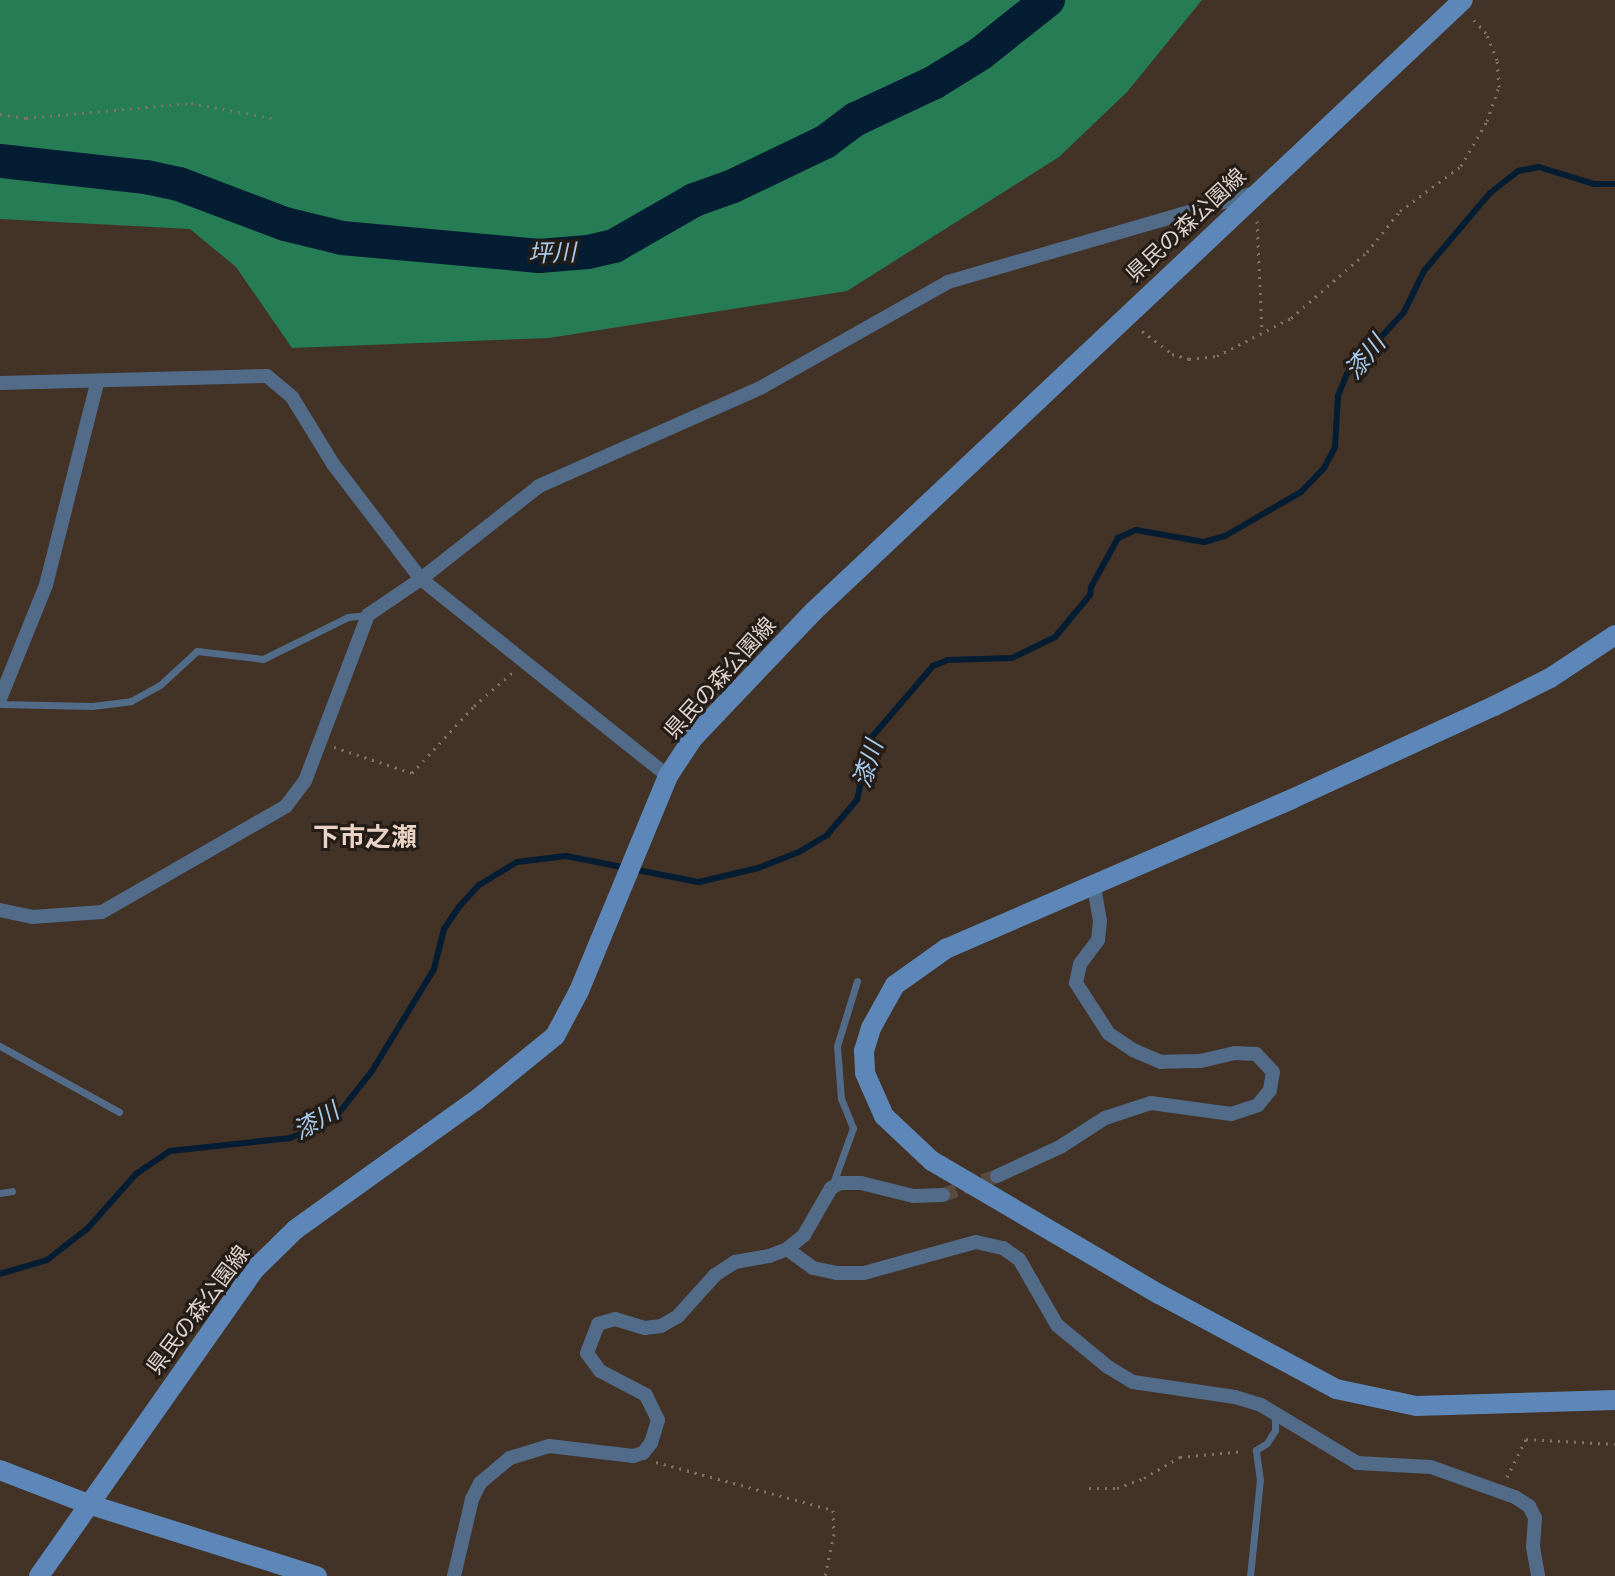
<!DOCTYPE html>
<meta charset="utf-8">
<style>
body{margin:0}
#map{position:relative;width:1615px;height:1576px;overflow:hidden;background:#433226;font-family:"Libre Baskerville","Noto Sans JP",serif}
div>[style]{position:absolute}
.forest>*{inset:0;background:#267c55}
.stream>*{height:6px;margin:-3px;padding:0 3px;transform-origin:3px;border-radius:3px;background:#041d32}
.river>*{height:34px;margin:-17px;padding:0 17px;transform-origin:17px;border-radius:17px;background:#041d32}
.street-tunnel>*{height:14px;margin-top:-7px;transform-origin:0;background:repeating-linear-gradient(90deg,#5a4a3f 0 14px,transparent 0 21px)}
.path>*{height:3px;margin-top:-1.5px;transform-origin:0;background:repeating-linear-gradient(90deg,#817268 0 2px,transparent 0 8px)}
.lane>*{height:7px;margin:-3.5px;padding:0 3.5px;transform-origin:3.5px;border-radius:3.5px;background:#516b89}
.street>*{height:14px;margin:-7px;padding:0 7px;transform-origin:7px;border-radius:7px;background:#516b89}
.secondary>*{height:20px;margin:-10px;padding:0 10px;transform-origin:10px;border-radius:10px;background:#5d87b8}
span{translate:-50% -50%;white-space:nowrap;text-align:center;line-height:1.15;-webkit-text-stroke:6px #241c16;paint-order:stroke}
.street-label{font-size:22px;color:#ddd2cb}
.water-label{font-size:24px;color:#a6cbef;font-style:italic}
.quarter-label{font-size:26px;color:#ead3c5;font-weight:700}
</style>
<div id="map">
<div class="forest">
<i style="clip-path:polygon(0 0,1202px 0,1127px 92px,1059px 157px,847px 291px,549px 338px,292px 348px,236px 267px,190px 229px,0 219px)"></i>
</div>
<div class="stream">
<i style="left:0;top:1274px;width:49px;rotate:-16.6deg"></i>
<i style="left:47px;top:1260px;width:51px;rotate:-37.8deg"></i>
<i style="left:87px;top:1229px;width:74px;rotate:-48.3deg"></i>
<i style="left:136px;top:1174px;width:41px;rotate:-34.1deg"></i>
<i style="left:170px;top:1151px;width:121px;rotate:-6.2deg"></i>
<i style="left:290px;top:1138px;width:38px;rotate:-22deg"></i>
<i style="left:325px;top:1124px;width:16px;rotate:-38deg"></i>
<i style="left:338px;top:1114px;width:55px;rotate:-51.7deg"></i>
<i style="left:372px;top:1071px;width:119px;rotate:-58.7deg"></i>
<i style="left:434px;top:969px;width:41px;rotate:-76deg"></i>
<i style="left:444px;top:929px;width:27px;rotate:-56deg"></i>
<i style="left:459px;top:907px;width:30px;rotate:-48deg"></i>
<i style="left:479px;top:885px;width:44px;rotate:-31.2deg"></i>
<i style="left:517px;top:862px;width:49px;rotate:-7deg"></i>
<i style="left:566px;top:856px;width:136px;rotate:11.1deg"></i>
<i style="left:699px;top:882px;width:61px;rotate:-13.3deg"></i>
<i style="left:758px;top:868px;width:44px;rotate:-21.3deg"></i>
<i style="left:799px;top:852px;width:33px;rotate:-31deg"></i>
<i style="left:827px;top:835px;width:46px;rotate:-49.4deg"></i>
<i style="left:857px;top:800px;width:64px;rotate:-77.3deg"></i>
<i style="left:871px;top:738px;width:95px;rotate:-49.3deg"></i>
<i style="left:933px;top:666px;width:16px;rotate:-22deg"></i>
<i style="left:948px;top:660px;width:64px;rotate:-1.8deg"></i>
<i style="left:1012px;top:658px;width:48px;rotate:-26deg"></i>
<i style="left:1055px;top:637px;width:55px;rotate:-50.2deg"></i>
<i style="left:1090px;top:595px;width:8px;rotate:-83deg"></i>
<i style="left:1091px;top:587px;width:56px;rotate:-61.1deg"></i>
<i style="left:1118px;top:538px;width:20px;rotate:-24deg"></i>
<i style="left:1136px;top:530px;width:69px;rotate:10deg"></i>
<i style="left:1204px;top:542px;width:22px;rotate:-16deg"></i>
<i style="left:1225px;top:536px;width:88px;rotate:-30.1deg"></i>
<i style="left:1301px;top:492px;width:33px;rotate:-46deg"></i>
<i style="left:1324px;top:468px;width:24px;rotate:-62deg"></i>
<i style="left:1335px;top:447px;width:51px;rotate:-86.6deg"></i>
<i style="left:1338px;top:396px;width:24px;rotate:-68deg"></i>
<i style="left:1347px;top:374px;width:84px;rotate:-47.4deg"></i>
<i style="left:1404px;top:312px;width:46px;rotate:-64deg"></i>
<i style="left:1424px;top:271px;width:102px;rotate:-49.8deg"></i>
<i style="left:1490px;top:193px;width:36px;rotate:-38deg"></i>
<i style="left:1518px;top:171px;width:21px;rotate:-11deg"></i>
<i style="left:1539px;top:167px;width:58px;rotate:17.2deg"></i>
<i style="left:1594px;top:184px;width:21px"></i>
</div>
<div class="river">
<i style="left:0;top:161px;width:147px;rotate:6.3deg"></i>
<i style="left:146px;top:177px;width:34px;rotate:12deg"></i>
<i style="left:179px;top:184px;width:113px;rotate:20.7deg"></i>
<i style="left:285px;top:224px;width:59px;rotate:13.8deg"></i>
<i style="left:342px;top:238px;width:198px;rotate:5.2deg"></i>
<i style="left:539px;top:256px;width:49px;rotate:-4.7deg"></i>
<i style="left:588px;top:252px;width:27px;rotate:-13deg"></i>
<i style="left:614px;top:246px;width:92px;rotate:-29.9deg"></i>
<i style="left:694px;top:200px;width:41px;rotate:-19.7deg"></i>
<i style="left:733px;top:186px;width:102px;rotate:-25.6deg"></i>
<i style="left:825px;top:142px;width:39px;rotate:-37deg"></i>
<i style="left:856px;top:119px;width:85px;rotate:-25.1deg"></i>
<i style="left:933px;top:83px;width:55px;rotate:-31.7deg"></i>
<i style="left:980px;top:54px;width:87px;rotate:-38.5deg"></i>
</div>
<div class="street-tunnel">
<i style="left:943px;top:1195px;width:57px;rotate:-19.4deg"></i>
</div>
<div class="path">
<i style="left:0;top:114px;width:26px;rotate:9deg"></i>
<i style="left:26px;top:118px;width:166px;rotate:-5.2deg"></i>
<i style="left:191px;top:103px;width:82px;rotate:10.5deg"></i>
<i style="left:1257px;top:221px;width:112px;rotate:87.4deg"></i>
<i style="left:1142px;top:331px;width:38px;rotate:37deg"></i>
<i style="left:1172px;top:354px;width:18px;rotate:16deg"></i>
<i style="left:1189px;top:359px;width:28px;rotate:-6deg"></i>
<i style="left:1217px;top:356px;width:83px;rotate:-27.2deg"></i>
<i style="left:1291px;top:318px;width:101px;rotate:-41deg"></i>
<i style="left:1367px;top:252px;width:53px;rotate:-51.2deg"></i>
<i style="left:1400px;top:211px;width:76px;rotate:-36.4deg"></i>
<i style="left:1461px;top:166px;width:52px;rotate:-60deg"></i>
<i style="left:1487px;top:121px;width:36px;rotate:-71deg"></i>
<i style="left:1499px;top:87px;width:27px;rotate:-94deg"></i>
<i style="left:1497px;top:60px;width:29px;rotate:-112deg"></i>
<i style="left:1486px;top:33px;width:21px;rotate:-133deg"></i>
<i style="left:334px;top:747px;width:82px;rotate:18.4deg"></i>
<i style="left:412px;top:773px;width:91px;rotate:-47.2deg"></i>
<i style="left:474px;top:706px;width:52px;rotate:-41.1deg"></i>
<i style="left:656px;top:1462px;width:183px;rotate:15.2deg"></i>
<i style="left:833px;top:1510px;width:24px;rotate:88deg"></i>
<i style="left:834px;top:1534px;width:43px;rotate:102.1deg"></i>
<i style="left:1507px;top:1477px;width:42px;rotate:-63.4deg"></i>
<i style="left:1526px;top:1439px;width:89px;rotate:3.2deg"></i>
<i style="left:1089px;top:1488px;width:28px"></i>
<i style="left:1117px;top:1488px;width:29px;rotate:-20deg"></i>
<i style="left:1144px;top:1478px;width:42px;rotate:-30.3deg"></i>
<i style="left:1180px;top:1457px;width:64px;rotate:-5.4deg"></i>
</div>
<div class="lane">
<i style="left:0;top:704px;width:92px;rotate:1.2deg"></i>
<i style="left:92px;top:706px;width:39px;rotate:-7deg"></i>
<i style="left:131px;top:701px;width:33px;rotate:-29deg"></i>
<i style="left:160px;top:685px;width:50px;rotate:-42.6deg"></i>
<i style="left:197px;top:651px;width:66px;rotate:6.9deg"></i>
<i style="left:263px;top:659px;width:95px;rotate:-26.3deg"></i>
<i style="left:348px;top:617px;width:20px;rotate:-6deg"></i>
<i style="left:0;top:1046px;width:136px;rotate:29deg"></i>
<i style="left:832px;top:1186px;width:62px;rotate:-70.1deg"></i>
<i style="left:853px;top:1128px;width:31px;rotate:-112deg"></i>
<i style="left:841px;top:1099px;width:53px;rotate:-94.3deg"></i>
<i style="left:837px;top:1046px;width:68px;rotate:-72.9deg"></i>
<i style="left:0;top:1193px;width:12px;rotate:-9deg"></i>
<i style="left:1250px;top:1576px;width:97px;rotate:-84.1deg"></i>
<i style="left:1260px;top:1480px;width:30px;rotate:-98deg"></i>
<i style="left:1256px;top:1450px;width:13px;rotate:-32deg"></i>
<i style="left:1267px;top:1443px;width:15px;rotate:-58deg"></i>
<i style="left:1275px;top:1430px;width:15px;rotate:-90deg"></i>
</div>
<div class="street">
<i style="left:0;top:383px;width:267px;rotate:-1.5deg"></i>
<i style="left:267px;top:376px;width:33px;rotate:40deg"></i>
<i style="left:292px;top:397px;width:79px;rotate:58.5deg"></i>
<i style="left:333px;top:464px;width:145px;rotate:52.6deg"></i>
<i style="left:421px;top:579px;width:316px;rotate:38.6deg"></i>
<i style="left:0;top:699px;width:123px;rotate:-68deg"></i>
<i style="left:46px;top:585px;width:208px;rotate:-75.8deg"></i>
<i style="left:0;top:910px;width:33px;rotate:12deg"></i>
<i style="left:32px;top:917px;width:70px;rotate:-4.1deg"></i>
<i style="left:102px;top:912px;width:212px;rotate:-29.9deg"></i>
<i style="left:286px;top:806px;width:31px;rotate:-53deg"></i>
<i style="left:305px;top:781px;width:178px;rotate:-69.2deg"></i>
<i style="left:368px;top:615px;width:64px;rotate:-34.2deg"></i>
<i style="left:421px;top:579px;width:150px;rotate:-38.2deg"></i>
<i style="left:539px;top:486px;width:244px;rotate:-23.9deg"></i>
<i style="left:762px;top:387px;width:214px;rotate:-29.4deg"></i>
<i style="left:948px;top:282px;width:320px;rotate:-16.2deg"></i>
<i style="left:997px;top:1176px;width:69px;rotate:-24.7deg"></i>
<i style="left:1060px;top:1147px;width:54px;rotate:-32.8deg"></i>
<i style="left:1105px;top:1118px;width:48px;rotate:-18.1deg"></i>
<i style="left:1151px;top:1103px;width:81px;rotate:7.8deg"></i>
<i style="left:1231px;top:1114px;width:28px;rotate:-18deg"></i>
<i style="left:1258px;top:1105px;width:19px;rotate:-51deg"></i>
<i style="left:1270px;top:1090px;width:18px;rotate:-81deg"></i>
<i style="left:1273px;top:1072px;width:25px;rotate:-133deg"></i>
<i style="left:1256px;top:1054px;width:21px;rotate:-177deg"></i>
<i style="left:1235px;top:1053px;width:36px;rotate:167deg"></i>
<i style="left:1200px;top:1061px;width:39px;rotate:179deg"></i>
<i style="left:1161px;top:1062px;width:30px;rotate:-157deg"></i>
<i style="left:1133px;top:1050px;width:29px;rotate:-146deg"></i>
<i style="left:1109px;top:1034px;width:61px;rotate:-122.9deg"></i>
<i style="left:1076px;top:983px;width:19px;rotate:-78deg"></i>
<i style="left:1080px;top:964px;width:30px;rotate:-53deg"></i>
<i style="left:1098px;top:940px;width:19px;rotate:-84deg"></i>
<i style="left:1100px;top:921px;width:36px;rotate:-100deg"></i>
<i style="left:787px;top:1249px;width:32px;rotate:36deg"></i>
<i style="left:813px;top:1268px;width:25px;rotate:12deg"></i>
<i style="left:837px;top:1273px;width:27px"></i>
<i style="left:864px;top:1273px;width:116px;rotate:-15.5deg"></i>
<i style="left:976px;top:1242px;width:28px;rotate:13deg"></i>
<i style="left:1003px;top:1248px;width:19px;rotate:35deg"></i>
<i style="left:1019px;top:1259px;width:76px;rotate:60.1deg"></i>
<i style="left:1057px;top:1325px;width:66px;rotate:39.5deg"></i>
<i style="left:1108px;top:1367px;width:29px;rotate:31deg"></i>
<i style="left:1133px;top:1382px;width:103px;rotate:8.4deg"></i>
<i style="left:1235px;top:1397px;width:27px;rotate:17deg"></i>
<i style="left:1261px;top:1405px;width:112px;rotate:31.1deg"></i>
<i style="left:1357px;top:1463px;width:74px;rotate:3.1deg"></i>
<i style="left:1431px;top:1467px;width:89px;rotate:19.7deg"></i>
<i style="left:1515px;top:1497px;width:17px;rotate:33deg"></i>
<i style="left:1529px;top:1506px;width:13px;rotate:63deg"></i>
<i style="left:1535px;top:1518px;width:29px;rotate:94deg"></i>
<i style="left:1533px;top:1547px;width:29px;rotate:80deg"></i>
<i style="left:454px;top:1576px;width:79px;rotate:-76.8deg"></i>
<i style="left:472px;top:1499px;width:18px;rotate:-63deg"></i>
<i style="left:480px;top:1483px;width:39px;rotate:-40deg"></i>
<i style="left:510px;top:1458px;width:41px;rotate:-17.1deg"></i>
<i style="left:549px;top:1446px;width:85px;rotate:6.8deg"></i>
<i style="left:633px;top:1456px;width:10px;rotate:-17deg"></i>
<i style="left:643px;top:1453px;width:13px;rotate:-51deg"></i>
<i style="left:651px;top:1443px;width:24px;rotate:-73deg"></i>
<i style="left:658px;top:1420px;width:28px;rotate:-116deg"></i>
<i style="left:646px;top:1395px;width:52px;rotate:-152.4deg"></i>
<i style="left:600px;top:1371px;width:22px;rotate:-126deg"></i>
<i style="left:587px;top:1353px;width:31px;rotate:-69deg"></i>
<i style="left:598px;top:1324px;width:18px;rotate:-16deg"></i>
<i style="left:615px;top:1319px;width:31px;rotate:17deg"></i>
<i style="left:645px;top:1328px;width:16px;rotate:-7deg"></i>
<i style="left:661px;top:1326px;width:20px;rotate:-30deg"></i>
<i style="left:678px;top:1316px;width:55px;rotate:-47.9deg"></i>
<i style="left:715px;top:1275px;width:24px;rotate:-33deg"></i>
<i style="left:735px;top:1262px;width:35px;rotate:-10deg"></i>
<i style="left:769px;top:1256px;width:19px;rotate:-21deg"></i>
<i style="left:787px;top:1249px;width:22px;rotate:-39deg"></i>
<i style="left:804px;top:1235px;width:54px;rotate:-60.1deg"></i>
<i style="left:831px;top:1188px;width:10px;rotate:-29deg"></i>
<i style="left:840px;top:1183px;width:21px"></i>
<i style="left:861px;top:1183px;width:54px;rotate:14deg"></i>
<i style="left:913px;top:1196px;width:30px;rotate:-2deg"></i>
</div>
<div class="secondary">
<i style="left:1615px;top:635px;width:78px;rotate:146.5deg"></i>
<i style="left:1550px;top:678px;width:63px;rotate:153.4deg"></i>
<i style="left:1494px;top:706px;width:222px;rotate:155.3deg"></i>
<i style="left:1292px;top:799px;width:376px;rotate:156.6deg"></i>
<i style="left:947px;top:948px;width:64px;rotate:144.6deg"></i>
<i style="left:895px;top:985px;width:49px;rotate:119.2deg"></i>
<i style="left:871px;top:1028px;width:24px;rotate:107deg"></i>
<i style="left:864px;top:1051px;width:22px;rotate:87deg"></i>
<i style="left:865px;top:1073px;width:47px;rotate:66.2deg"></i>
<i style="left:884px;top:1116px;width:66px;rotate:43.2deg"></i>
<i style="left:932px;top:1161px;width:263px;rotate:30.4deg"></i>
<i style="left:1159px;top:1294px;width:201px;rotate:28.2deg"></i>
<i style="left:1336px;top:1389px;width:82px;rotate:12deg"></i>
<i style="left:1416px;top:1406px;width:199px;rotate:-1.7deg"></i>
<i style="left:0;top:1470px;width:94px;rotate:21.1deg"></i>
<i style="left:88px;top:1504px;width:240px;rotate:17.5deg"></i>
<i style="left:39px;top:1576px;width:375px;rotate:-54.9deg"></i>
<i style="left:255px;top:1269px;width:57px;rotate:-44.3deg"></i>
<i style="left:296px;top:1229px;width:220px;rotate:-35.6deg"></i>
<i style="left:475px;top:1101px;width:103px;rotate:-39.1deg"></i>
<i style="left:555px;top:1036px;width:51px;rotate:-61.9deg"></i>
<i style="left:579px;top:991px;width:233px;rotate:-67.5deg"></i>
<i style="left:668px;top:776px;width:45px;rotate:-56.7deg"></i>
<i style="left:693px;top:738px;width:175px;rotate:-46.4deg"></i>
<i style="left:814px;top:611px;width:891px;rotate:-43.27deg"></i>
</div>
<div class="street-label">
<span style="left:1186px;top:225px;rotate:-43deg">県民の森公園線</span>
<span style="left:720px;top:678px;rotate:-48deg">県民の森公園線</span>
<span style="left:198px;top:1310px;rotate:-53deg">県民の森公園線</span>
</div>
<div class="water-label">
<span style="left:552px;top:253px;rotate:-2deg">坪川</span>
<span style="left:1365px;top:357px;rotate:-51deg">漆川</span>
<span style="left:868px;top:764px;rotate:-73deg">漆川</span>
<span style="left:316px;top:1121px;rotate:-30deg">漆川</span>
</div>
<div class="quarter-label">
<span style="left:365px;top:838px">下市之瀬</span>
</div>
</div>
